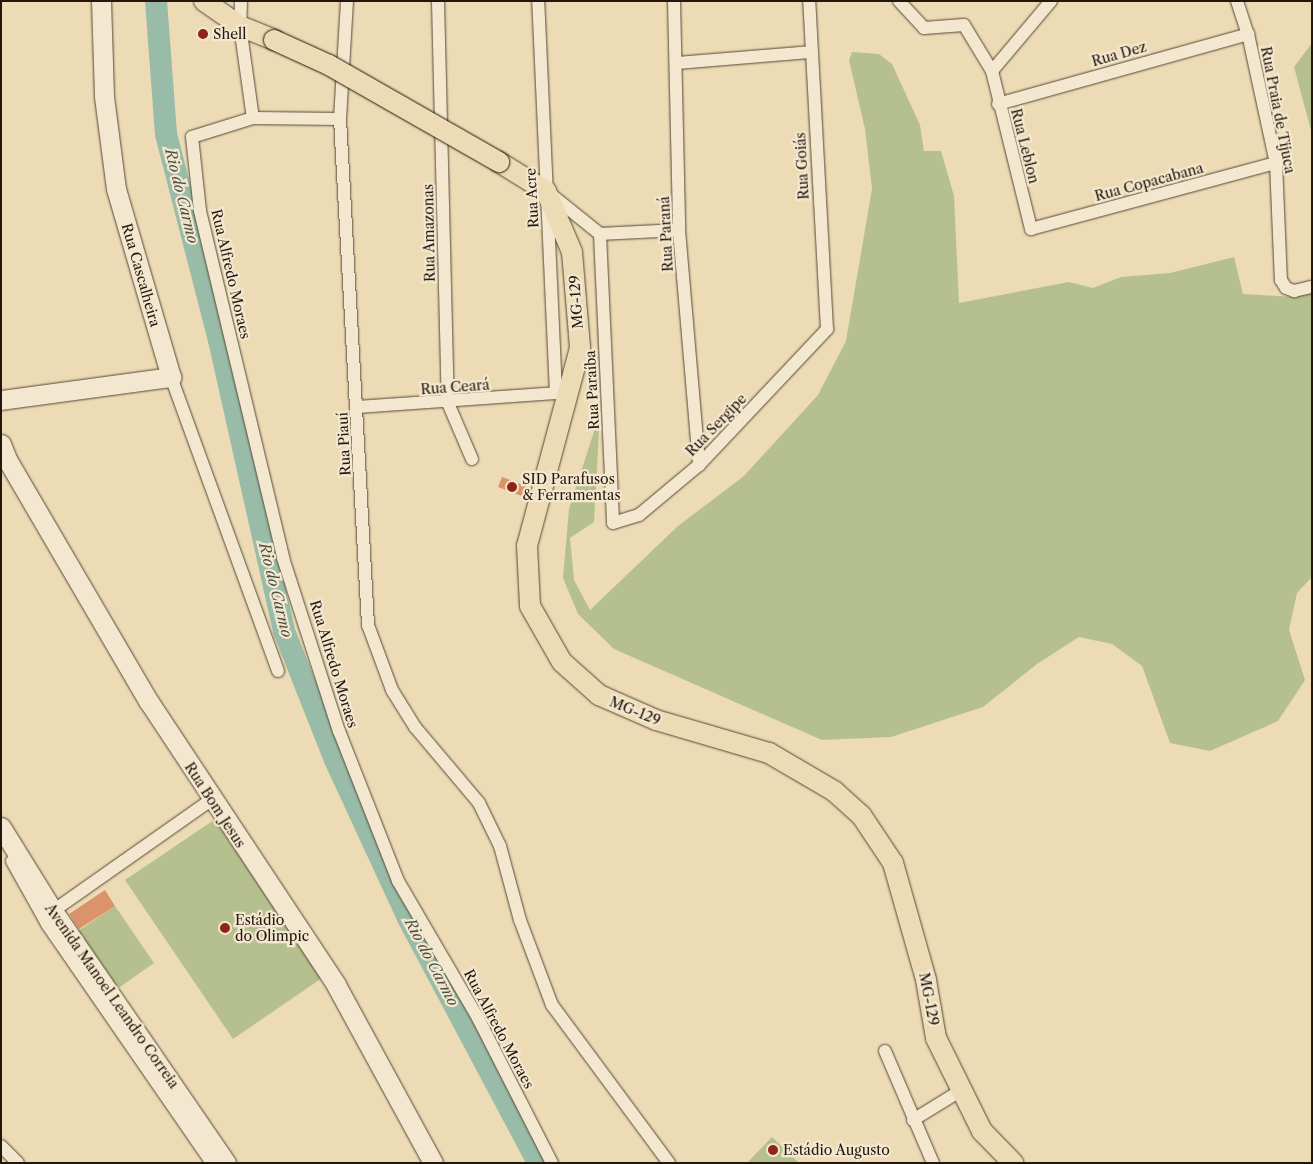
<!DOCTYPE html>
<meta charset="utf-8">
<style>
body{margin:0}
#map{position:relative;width:1313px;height:1164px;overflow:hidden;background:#ecdbb5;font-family:"Libre Caslon Text",serif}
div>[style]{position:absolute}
.green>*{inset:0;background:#b6c08e}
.river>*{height:22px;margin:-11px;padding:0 11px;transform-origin:11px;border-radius:11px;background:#99bca9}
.building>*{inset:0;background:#da936b}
.roads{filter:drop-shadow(0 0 1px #554736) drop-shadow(0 0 1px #554736)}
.street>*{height:12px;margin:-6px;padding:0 6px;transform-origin:6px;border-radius:6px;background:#f3e8cf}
.secondary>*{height:19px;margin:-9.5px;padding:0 9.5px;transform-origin:9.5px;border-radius:9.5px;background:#f3e8cf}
.primary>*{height:20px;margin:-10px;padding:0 10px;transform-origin:10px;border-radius:10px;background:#ecdbb5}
.bridges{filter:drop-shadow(0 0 1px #23160c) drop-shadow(0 0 1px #23160c)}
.primary-bridge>*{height:20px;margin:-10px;padding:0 10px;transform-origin:10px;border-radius:10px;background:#ecdbb5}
.dots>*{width:14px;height:14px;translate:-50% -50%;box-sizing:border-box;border:2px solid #f3e8cf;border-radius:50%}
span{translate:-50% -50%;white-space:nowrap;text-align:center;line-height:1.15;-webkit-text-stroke:4.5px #f3e8cf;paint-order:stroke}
.poi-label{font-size:14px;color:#23160c}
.left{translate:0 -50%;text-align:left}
.street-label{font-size:14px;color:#23160c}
.water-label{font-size:15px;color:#4c5043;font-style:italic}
.frame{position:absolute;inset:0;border:2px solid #23160c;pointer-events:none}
</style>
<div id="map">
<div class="green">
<i style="clip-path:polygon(1312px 43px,1312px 134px,1294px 67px)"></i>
<i style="clip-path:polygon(852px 52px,879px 54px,892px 64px,920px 125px,924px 151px,941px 151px,954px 196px,959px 303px,1069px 282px,1093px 288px,1121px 277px,1170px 273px,1234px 257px,1243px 294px,1293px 297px,1312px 291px,1312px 577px,1297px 593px,1289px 630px,1305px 680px,1278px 721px,1210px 751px,1170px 743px,1142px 666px,1112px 644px,1079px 637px,1037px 664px,983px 707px,891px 737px,822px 740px,614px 649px,578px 614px,563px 578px,569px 509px,600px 413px,594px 522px,570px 538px,574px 580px,590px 610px,678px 526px,744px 476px,818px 395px,846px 341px,872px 189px,865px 129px,849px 60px)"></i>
<i style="clip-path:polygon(217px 818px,325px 976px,233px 1039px,125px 880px)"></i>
<i style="clip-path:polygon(115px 906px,154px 963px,117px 989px,78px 931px)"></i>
<i style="clip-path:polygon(772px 1137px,799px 1163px,747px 1163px)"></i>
</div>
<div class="river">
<i style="left:156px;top:1px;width:133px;rotate:85.7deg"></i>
<i style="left:166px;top:134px;width:213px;rotate:75.6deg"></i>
<i style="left:219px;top:340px;width:298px;rotate:77.4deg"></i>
<i style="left:284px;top:631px;width:139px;rotate:68.4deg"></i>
<i style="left:335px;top:760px;width:174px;rotate:65.2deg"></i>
<i style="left:408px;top:918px;width:277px;rotate:62deg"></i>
</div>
<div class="building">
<i style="clip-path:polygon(502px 477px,526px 486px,522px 496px,498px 487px)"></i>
<i style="clip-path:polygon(105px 890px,115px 906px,79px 929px,69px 914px)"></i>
</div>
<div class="roads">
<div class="street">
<i style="left:241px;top:1px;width:25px;rotate:92deg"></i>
<i style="left:240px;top:26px;width:93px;rotate:82deg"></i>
<i style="left:347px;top:1px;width:118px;rotate:93.4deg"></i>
<i style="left:340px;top:119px;width:507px;rotate:86.83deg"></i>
<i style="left:368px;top:625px;width:69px;rotate:69.7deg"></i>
<i style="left:392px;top:690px;width:44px;rotate:58.1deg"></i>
<i style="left:415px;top:727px;width:99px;rotate:49.9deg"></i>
<i style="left:479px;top:803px;width:48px;rotate:64deg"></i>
<i style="left:500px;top:846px;width:77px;rotate:74.9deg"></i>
<i style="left:520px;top:920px;width:91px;rotate:69.4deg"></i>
<i style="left:552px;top:1005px;width:197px;rotate:53.5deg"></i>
<i style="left:438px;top:1px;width:402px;rotate:88.6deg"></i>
<i style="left:448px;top:403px;width:61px;rotate:66.8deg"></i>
<i style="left:674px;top:1px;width:229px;rotate:88.7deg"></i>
<i style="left:679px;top:230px;width:236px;rotate:85.1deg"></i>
<i style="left:899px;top:1px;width:37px;rotate:47deg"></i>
<i style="left:924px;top:28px;width:40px;rotate:-4.3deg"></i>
<i style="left:964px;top:25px;width:54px;rotate:58.7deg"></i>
<i style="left:992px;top:71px;width:163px;rotate:76.1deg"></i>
<i style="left:1031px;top:229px;width:254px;rotate:-15.1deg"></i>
<i style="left:1237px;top:1px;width:35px;rotate:72deg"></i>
<i style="left:1248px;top:34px;width:132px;rotate:77.8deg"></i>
<i style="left:1276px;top:163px;width:117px;rotate:87.6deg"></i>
<i style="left:1281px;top:280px;width:9px;rotate:58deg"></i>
<i style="left:1286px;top:288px;width:9px;rotate:21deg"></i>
<i style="left:1294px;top:291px;width:18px;rotate:-13deg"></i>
<i style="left:677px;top:63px;width:133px;rotate:-4.7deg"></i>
<i style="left:992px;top:71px;width:92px;rotate:-49.9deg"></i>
<i style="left:998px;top:104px;width:260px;rotate:-15.6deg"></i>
<i style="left:340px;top:119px;width:87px;rotate:-179.3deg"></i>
<i style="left:253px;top:118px;width:64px;rotate:162.7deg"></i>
<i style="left:192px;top:137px;width:74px;rotate:83.8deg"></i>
<i style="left:200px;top:211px;width:357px;rotate:76.5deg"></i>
<i style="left:283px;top:558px;width:182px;rotate:72.1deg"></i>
<i style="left:339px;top:731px;width:161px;rotate:68.5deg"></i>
<i style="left:398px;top:881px;width:159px;rotate:59.7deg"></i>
<i style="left:478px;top:1018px;width:163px;rotate:63deg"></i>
<i style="left:549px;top:193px;width:65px;rotate:38.8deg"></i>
<i style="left:600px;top:234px;width:289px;rotate:87.4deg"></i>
<i style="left:613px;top:523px;width:27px;rotate:-17deg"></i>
<i style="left:639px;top:515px;width:78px;rotate:-39.8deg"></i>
<i style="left:699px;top:465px;width:187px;rotate:-46.7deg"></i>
<i style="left:827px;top:329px;width:328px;rotate:-93.1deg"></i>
<i style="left:600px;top:234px;width:79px;rotate:-2.9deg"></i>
<i style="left:171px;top:377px;width:313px;rotate:70deg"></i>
<i style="left:357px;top:407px;width:199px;rotate:-4deg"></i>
<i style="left:556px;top:393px;width:392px;rotate:-92.6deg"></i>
<i style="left:12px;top:861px;width:72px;rotate:60.9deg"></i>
<i style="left:47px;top:924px;width:290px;rotate:55.4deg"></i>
<i style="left:53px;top:911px;width:193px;rotate:-35.1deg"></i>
<i style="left:885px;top:1051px;width:122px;rotate:66.8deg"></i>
<i style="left:913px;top:1120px;width:55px;rotate:-31.7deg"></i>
<i style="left:1px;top:1146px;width:24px;rotate:45deg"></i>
</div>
<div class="secondary">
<i style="left:1px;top:400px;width:172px;rotate:-7.7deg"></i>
<i style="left:171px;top:377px;width:196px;rotate:-106.3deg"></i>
<i style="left:116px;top:189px;width:94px;rotate:-97.4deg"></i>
<i style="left:104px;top:96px;width:95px;rotate:-91.8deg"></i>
<i style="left:1px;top:444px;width:18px;rotate:68deg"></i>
<i style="left:8px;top:461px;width:279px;rotate:59.7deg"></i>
<i style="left:149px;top:702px;width:339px;rotate:56.5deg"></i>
<i style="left:336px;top:985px;width:203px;rotate:61.4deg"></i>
<i style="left:1px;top:827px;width:99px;rotate:58.2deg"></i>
<i style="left:53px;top:911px;width:306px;rotate:55.5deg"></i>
</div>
<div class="primary">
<i style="left:204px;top:1px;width:44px;rotate:34.8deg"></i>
<i style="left:240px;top:26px;width:37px;rotate:22deg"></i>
<i style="left:499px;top:162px;width:55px;rotate:31.7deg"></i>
<i style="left:546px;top:191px;width:66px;rotate:66.9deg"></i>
<i style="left:572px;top:252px;width:96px;rotate:85.2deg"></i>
<i style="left:580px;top:348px;width:205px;rotate:105deg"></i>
<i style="left:527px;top:546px;width:60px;rotate:87.1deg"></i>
<i style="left:530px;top:606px;width:64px;rotate:60.3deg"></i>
<i style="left:562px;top:662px;width:50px;rotate:41.7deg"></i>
<i style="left:599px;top:695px;width:62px;rotate:23.7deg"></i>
<i style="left:656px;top:720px;width:118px;rotate:16.3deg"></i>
<i style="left:769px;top:753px;width:75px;rotate:30.3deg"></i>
<i style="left:834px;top:791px;width:36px;rotate:42deg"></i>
<i style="left:861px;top:815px;width:58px;rotate:56.3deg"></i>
<i style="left:893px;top:863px;width:122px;rotate:74.2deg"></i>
<i style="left:926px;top:980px;width:59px;rotate:80.2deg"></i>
<i style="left:936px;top:1038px;width:104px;rotate:63.7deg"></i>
<i style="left:982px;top:1131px;width:45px;rotate:45.9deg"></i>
</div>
</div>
<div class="bridges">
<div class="primary-bridge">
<i style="left:274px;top:40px;width:60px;rotate:24.4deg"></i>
<i style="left:329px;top:65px;width:196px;rotate:29.7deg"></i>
</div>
</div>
<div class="dots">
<i style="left:203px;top:34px;background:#8f2418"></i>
<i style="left:512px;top:487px;background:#8f2418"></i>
<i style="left:225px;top:928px;background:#8f2418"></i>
<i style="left:773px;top:1150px;background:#8f2418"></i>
</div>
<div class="poi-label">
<span class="left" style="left:213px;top:34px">Shell</span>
<span class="left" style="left:522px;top:487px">SID Parafusos<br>&amp; Ferramentas</span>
<span class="left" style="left:235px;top:928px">Estádio<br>do Olimpic</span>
<span class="left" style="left:783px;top:1150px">Estádio Augusto</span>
</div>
<div class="street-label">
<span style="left:1119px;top:54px;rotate:-16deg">Rua Dez</span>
<span style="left:1278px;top:110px;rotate:79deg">Rua Praia de Tijuca</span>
<span style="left:1025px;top:146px;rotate:76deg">Rua Leblon</span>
<span style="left:802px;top:166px;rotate:-93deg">Rua Goiás</span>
<span style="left:1149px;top:182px;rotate:-15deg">Rua Copacabana</span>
<span style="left:532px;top:198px;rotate:-93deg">Rua Acre</span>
<span style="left:429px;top:233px;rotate:-91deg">Rua Amazonas</span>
<span style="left:666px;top:234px;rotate:-93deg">Rua Paraná</span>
<span style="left:231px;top:274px;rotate:77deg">Rua Alfredo Moraes</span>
<span style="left:141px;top:275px;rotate:74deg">Rua Cascalheira</span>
<span style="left:576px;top:302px;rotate:-94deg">MG-129</span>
<span style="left:455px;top:387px;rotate:-4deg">Rua Ceará</span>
<span style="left:592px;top:390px;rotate:-93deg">Rua Paraíba</span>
<span style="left:716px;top:425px;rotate:-46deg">Rua Sergipe</span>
<span style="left:344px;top:444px;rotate:-93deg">Rua Piauí</span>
<span style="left:334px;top:664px;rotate:73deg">Rua Alfredo Moraes</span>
<span style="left:635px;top:711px;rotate:22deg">MG-129</span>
<span style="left:215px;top:805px;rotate:57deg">Rua Bom Jesus</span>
<span style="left:112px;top:996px;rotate:55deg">Avenida Manoel Leandro Correia</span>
<span style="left:929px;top:999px;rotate:79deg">MG-129</span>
<span style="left:499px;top:1029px;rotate:62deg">Rua Alfredo Moraes</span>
</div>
<div class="water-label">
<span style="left:182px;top:196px;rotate:76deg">Rio do Carmo</span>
<span style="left:276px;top:590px;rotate:76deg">Rio do Carmo</span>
<span style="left:432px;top:962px;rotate:62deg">Rio do Carmo</span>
</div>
<div class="frame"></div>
</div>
